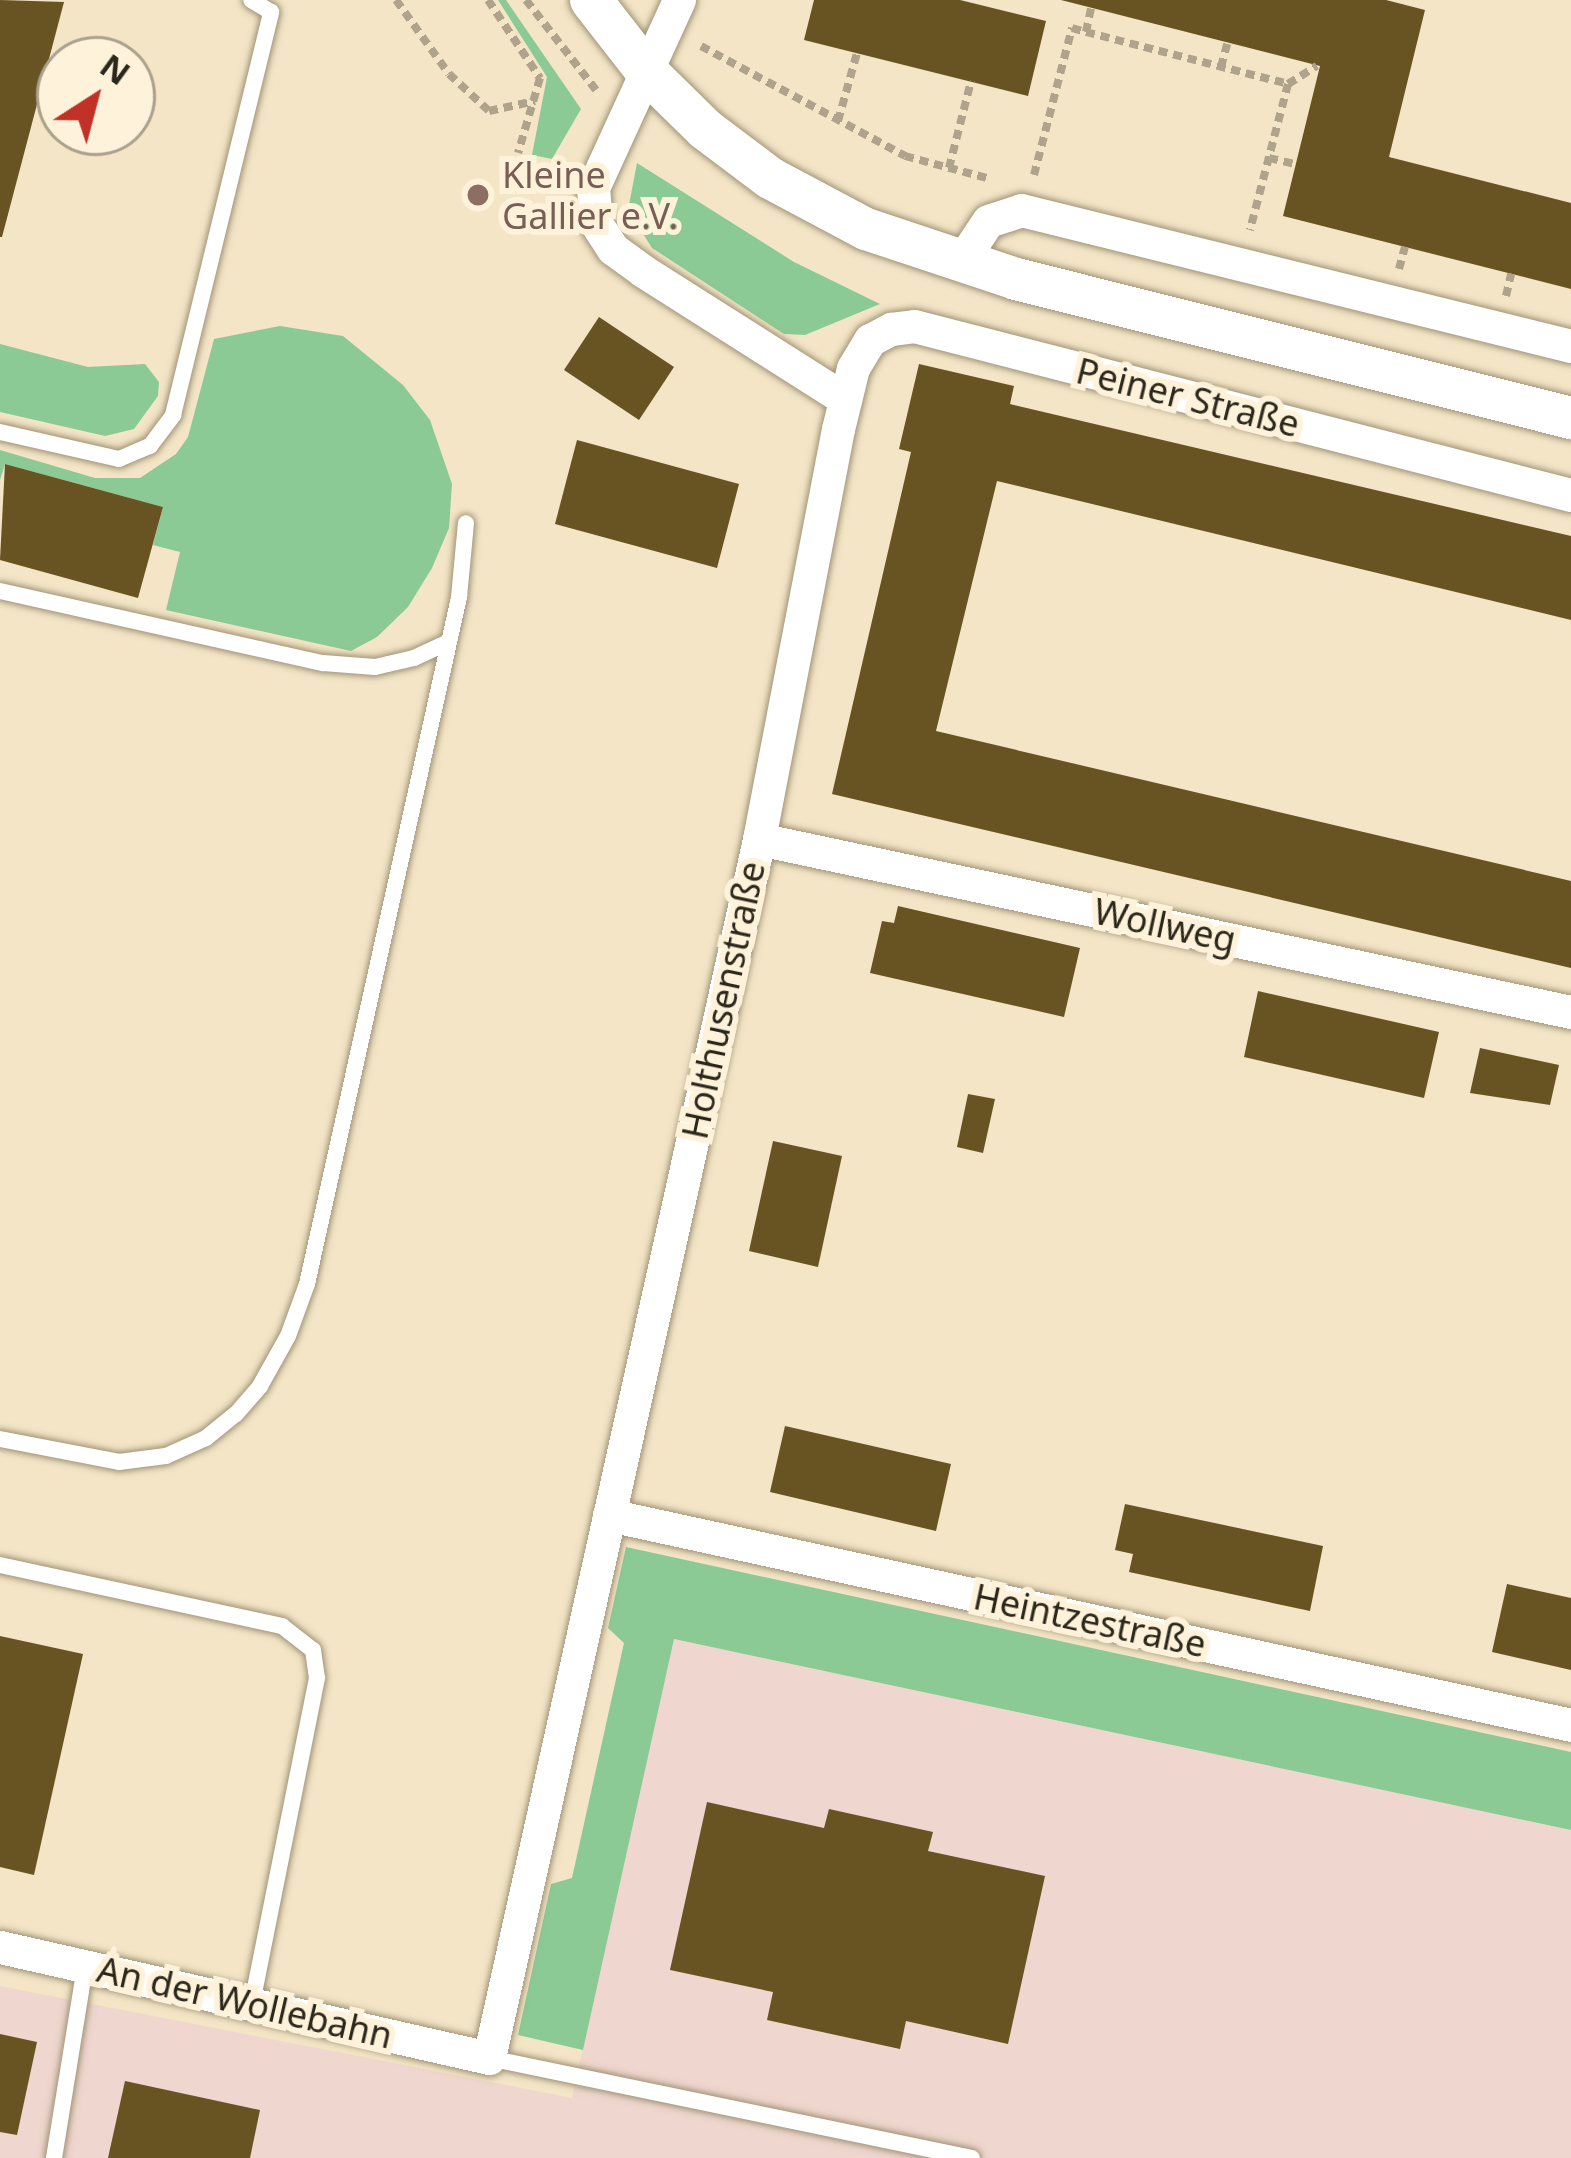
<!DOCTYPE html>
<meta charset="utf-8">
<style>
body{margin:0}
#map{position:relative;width:1571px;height:2158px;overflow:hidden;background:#f3e5c6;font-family:"Noto Sans",sans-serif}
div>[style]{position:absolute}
.commercial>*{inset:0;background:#efd6ce}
.green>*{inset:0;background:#8bca95}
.building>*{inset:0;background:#685322}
.path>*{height:8px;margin-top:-4px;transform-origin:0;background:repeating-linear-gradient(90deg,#afa48b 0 9px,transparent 0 15px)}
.roads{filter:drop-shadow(0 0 3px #a19477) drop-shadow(0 0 3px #a19477)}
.service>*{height:16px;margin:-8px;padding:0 8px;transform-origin:8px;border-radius:8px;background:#fff}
.minor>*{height:33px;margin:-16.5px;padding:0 16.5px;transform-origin:16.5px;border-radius:16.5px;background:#fff}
.tertiary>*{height:42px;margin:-21px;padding:0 21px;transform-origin:21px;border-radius:21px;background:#fff}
.dots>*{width:33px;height:33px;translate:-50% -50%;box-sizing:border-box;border:6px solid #fef2da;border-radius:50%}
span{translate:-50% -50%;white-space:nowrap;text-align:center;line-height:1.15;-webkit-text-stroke:12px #fef2da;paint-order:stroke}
.education-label{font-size:36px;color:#785e54}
.left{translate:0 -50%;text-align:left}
.street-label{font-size:36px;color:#2c271b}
.north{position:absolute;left:36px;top:36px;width:120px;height:120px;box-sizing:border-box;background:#fef2da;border:3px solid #aaa18e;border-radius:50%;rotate:36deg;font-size:33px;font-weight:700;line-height:48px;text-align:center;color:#2c271b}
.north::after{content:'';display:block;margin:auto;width:42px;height:54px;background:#c03227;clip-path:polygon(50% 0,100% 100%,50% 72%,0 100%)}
</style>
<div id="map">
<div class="commercial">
<i style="clip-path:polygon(673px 1639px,1571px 1830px,1571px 2158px,0 2158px,0 1986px,572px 2098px)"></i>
</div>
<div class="green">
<i style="clip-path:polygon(498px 0,506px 0,581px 109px,552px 159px,532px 155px,547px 77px)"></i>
<i style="clip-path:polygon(637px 163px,794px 262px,880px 304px,805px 335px,784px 334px,652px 248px,628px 210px)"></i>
<i style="clip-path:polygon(280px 326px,343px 336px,403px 385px,430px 420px,452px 484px,449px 528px,432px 568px,408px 607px,377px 637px,351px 651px,166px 610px,180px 552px,153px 545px,163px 507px,5px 464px,0 480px,0 450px,95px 478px,140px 478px,176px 454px,188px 437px,214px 339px)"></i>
<i style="clip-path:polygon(0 344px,88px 367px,145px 364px,159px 382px,158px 396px,134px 429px,105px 436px,0 412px)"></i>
<i style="clip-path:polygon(626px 1547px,1571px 1752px,1571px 1830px,674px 1639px,583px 2050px,518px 2035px,551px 1884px,572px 1878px,624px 1643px,608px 1628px)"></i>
</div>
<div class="building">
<i style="clip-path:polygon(0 0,64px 2px,2px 237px,0 237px)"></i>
<i style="clip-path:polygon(814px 0,960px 0,1046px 21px,1028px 96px,804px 40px)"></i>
<i style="clip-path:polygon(1061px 0,1386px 0,1425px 10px,1389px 157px,1571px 203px,1571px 289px,1283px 216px,1320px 66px)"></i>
<i style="clip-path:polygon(599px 317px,674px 367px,639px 420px,564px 370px)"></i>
<i style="clip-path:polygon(919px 364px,1014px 386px,1010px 404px,1571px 536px,1571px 620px,997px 481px,936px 731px,1571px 881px,1571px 968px,832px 794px,911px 452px,899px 449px)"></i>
<i style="clip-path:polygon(577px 440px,739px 484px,717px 568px,555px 524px)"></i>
<i style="clip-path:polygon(5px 464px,163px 507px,138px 598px,0 560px)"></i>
<i style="clip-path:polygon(898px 906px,1080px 948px,1064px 1017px,870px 973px,882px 921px,894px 923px)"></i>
<i style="clip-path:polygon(1258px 991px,1439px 1032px,1424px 1098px,1244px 1057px)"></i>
<i style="clip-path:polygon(1480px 1048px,1559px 1065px,1550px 1105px,1470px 1093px)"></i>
<i style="clip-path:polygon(968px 1094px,995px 1099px,983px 1153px,957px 1147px)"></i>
<i style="clip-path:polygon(773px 1141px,842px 1156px,818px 1267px,749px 1251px)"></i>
<i style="clip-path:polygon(785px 1426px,951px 1464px,936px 1531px,770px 1492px)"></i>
<i style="clip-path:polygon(1125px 1504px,1323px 1546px,1310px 1611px,1129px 1572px,1133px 1554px,1115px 1550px)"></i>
<i style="clip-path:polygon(1507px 1584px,1571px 1598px,1571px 1670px,1492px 1652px)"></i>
<i style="clip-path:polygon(0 1636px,83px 1654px,34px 1875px,0 1867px)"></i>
<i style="clip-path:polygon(707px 1802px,824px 1828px,829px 1809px,933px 1832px,928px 1851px,1045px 1876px,1008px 2044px,906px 2021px,900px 2049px,767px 2020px,773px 1992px,670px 1970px)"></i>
<i style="clip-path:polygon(0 2034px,37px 2042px,17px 2135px,0 2132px)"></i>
<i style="clip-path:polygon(125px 2081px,260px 2110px,250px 2158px,108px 2158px)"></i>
</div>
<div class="path">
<i style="left:396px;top:0;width:91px;rotate:54.4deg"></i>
<i style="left:449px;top:74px;width:54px;rotate:42.8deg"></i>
<i style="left:489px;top:111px;width:47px;rotate:-12.3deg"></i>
<i style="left:488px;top:0;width:94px;rotate:56.3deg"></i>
<i style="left:540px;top:78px;width:78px;rotate:106.3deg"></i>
<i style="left:526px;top:0;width:114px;rotate:52.1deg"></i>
<i style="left:1086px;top:32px;width:24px;rotate:-78deg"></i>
<i style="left:701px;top:46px;width:232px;rotate:28.3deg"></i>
<i style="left:905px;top:156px;width:89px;rotate:15deg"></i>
<i style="left:1221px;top:67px;width:24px;rotate:-75deg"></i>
<i style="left:1288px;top:84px;width:34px;rotate:-32deg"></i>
<i style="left:838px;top:121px;width:71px;rotate:-74.4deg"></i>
<i style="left:1269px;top:158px;width:27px;rotate:13deg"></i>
<i style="left:949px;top:168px;width:90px;rotate:-75.8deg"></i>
<i style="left:1034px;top:175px;width:152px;rotate:-75.5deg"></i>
<i style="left:1072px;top:28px;width:15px;rotate:16deg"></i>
<i style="left:1086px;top:32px;width:209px;rotate:14.4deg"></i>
<i style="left:1288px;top:84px;width:151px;rotate:104.6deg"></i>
<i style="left:1399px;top:269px;width:23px;rotate:-75deg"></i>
<i style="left:1506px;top:296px;width:23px;rotate:-77deg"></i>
</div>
<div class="roads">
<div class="service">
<i style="left:0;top:432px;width:122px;rotate:12.8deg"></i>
<i style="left:119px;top:459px;width:34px;rotate:-23deg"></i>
<i style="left:150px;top:446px;width:39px;rotate:-53deg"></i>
<i style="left:173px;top:415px;width:415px;rotate:-76.3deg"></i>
<i style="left:271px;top:12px;width:23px;rotate:-149deg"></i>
<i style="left:0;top:591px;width:331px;rotate:12.6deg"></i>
<i style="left:323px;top:663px;width:52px;rotate:4.4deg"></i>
<i style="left:375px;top:667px;width:40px;rotate:-13deg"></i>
<i style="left:414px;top:658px;width:38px;rotate:-25deg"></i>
<i style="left:0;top:1439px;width:121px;rotate:10.9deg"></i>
<i style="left:119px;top:1462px;width:47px;rotate:-7.3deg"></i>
<i style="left:166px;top:1456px;width:44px;rotate:-24.2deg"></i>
<i style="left:206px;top:1438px;width:38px;rotate:-39deg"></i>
<i style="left:236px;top:1414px;width:37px;rotate:-49deg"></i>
<i style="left:260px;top:1386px;width:57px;rotate:-60.8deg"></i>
<i style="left:288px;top:1336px;width:55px;rotate:-69.9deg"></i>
<i style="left:307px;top:1284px;width:704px;rotate:-77.52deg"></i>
<i style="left:459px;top:597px;width:74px;rotate:-84.6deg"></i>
<i style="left:0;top:1565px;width:289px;rotate:12.2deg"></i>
<i style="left:282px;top:1626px;width:39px;rotate:38deg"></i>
<i style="left:313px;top:1650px;width:28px;rotate:82deg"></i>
<i style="left:317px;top:1678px;width:332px;rotate:101.3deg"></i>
<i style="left:489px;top:2058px;width:493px;rotate:11.7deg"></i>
<i style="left:54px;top:2158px;width:194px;rotate:-80.8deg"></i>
</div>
<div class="minor">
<i style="left:679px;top:0;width:207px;rotate:114.6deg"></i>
<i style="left:593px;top:188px;width:35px;rotate:85deg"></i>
<i style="left:596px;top:223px;width:31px;rotate:57deg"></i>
<i style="left:613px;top:249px;width:37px;rotate:36deg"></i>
<i style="left:643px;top:271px;width:239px;rotate:32.4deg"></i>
<i style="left:960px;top:263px;width:50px;rotate:-56.3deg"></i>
<i style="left:988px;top:221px;width:35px;rotate:-18deg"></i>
<i style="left:1021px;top:210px;width:567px;rotate:13.89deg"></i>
<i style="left:759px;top:839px;width:830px;rotate:12.03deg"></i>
<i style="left:609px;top:1515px;width:985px;rotate:12.31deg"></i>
<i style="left:0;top:1947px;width:501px;rotate:12.79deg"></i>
<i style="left:489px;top:2058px;width:1249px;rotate:-77.51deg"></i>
<i style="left:759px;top:839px;width:418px;rotate:-79.1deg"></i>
<i style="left:838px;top:429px;width:63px;rotate:-76.2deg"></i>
<i style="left:853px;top:368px;width:33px;rotate:-59deg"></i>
<i style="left:870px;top:340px;width:24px;rotate:-28deg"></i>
<i style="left:891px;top:329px;width:23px;rotate:-7deg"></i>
<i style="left:914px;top:326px;width:678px;rotate:14.43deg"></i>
</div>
<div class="tertiary">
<i style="left:591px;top:0;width:91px;rotate:52.1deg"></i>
<i style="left:647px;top:72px;width:81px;rotate:44.5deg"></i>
<i style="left:705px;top:129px;width:81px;rotate:37deg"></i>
<i style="left:770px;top:178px;width:109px;rotate:28deg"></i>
<i style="left:866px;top:229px;width:158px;rotate:18.4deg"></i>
<i style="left:1016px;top:279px;width:572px;rotate:14.06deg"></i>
</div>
</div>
<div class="dots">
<i style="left:478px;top:195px;background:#8d6e63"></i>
</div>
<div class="education-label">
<span class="left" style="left:502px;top:195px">Kleine<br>Gallier e.V.</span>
</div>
<div class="street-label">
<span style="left:1188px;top:397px;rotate:14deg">Peiner Straße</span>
<span style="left:1165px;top:925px;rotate:12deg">Wollweg</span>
<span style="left:723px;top:1000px;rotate:-78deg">Holthusenstraße</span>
<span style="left:1090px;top:1620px;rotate:12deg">Heintzestraße</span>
<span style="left:245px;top:2002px;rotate:13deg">An der Wollebahn</span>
</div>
<div class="north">N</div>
</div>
